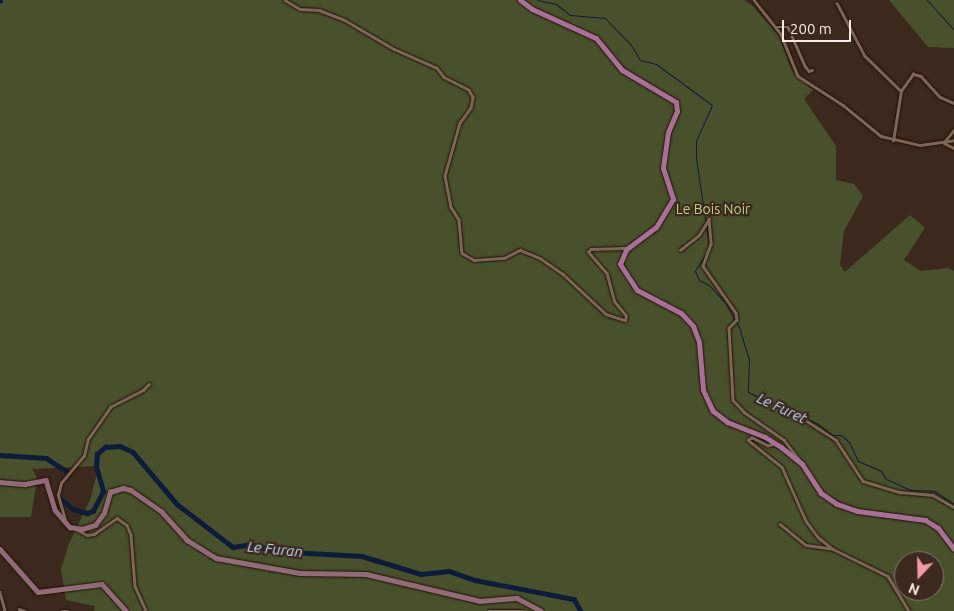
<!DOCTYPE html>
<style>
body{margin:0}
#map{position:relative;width:954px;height:611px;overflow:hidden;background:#3c291d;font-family:Ubuntu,sans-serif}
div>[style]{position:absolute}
.green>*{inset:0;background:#49512c}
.stream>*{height:1px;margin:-0.5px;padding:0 0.5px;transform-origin:0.5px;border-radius:0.5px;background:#0e1c3c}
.river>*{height:4.5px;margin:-2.25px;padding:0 2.25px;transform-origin:2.25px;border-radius:2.25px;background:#0e1c3c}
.roads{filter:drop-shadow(0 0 1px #221106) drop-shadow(0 0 1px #221106)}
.street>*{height:2.5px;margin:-1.25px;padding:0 1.25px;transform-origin:1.25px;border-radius:1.25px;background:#7c6658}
.secondary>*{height:4.5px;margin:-2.25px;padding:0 2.25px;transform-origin:2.25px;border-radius:2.25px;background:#926b78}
.primary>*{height:5px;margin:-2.5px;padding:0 2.5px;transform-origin:2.5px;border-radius:2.5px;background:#a97097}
span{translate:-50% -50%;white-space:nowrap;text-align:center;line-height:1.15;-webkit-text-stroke:4.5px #3c291d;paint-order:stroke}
.park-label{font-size:14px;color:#bbcd86}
.water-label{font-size:15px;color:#c2d5fb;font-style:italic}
.north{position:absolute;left:894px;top:551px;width:50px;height:50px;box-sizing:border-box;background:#3c291d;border:1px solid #87766c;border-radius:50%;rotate:201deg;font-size:14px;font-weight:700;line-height:20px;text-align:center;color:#f7eae2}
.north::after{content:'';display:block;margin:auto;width:18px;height:22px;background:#f39aa7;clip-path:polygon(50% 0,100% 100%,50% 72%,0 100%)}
.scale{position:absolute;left:782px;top:20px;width:69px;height:22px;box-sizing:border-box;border:2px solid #f7eae2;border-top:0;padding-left:6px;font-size:15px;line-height:18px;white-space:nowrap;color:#f7eae2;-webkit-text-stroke:4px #3c291d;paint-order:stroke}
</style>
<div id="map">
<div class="green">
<i style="clip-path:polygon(evenodd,0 0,744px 0,753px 6px,779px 36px,792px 71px,813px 90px,804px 99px,836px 146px,836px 180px,854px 184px,863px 196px,844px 231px,840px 265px,845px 272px,910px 215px,925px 228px,904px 260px,921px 271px,949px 268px,954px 271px,954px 611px,94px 611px,95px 606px,66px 600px,61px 569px,68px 546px,90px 500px,99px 466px,32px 469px,37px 478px,31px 517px,0 517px,0 0,904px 561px,934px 561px,934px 591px,904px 591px,904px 561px)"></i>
<i style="clip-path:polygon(889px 0,954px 0,954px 48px,928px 47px)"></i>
</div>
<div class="stream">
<i style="left:537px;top:0;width:19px;rotate:12deg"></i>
<i style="left:556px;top:4px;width:18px;rotate:38deg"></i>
<i style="left:570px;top:15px;width:35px;rotate:5deg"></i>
<i style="left:605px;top:18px;width:37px;rotate:46deg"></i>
<i style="left:631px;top:45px;width:17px;rotate:59deg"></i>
<i style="left:640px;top:60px;width:16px;rotate:14deg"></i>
<i style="left:656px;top:64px;width:69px;rotate:36.2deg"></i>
<i style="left:712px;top:105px;width:39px;rotate:114deg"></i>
<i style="left:696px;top:141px;width:17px;rotate:90deg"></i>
<i style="left:696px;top:158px;width:89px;rotate:81.6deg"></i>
<i style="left:927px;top:0;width:40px;rotate:48deg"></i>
<i style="left:708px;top:250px;width:25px;rotate:122deg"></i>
<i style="left:695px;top:271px;width:10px;rotate:66deg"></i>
<i style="left:699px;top:280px;width:11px;rotate:27deg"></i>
<i style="left:709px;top:285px;width:23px;rotate:47deg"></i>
<i style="left:725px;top:302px;width:29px;rotate:61deg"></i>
<i style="left:739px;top:327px;width:34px;rotate:73deg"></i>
<i style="left:749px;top:359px;width:33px;rotate:92deg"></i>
<i style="left:748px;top:392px;width:77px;rotate:24.6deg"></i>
<i style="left:818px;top:424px;width:18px;rotate:38deg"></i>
<i style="left:832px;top:435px;width:9px"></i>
<i style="left:841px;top:435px;width:11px;rotate:41deg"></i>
<i style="left:849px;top:442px;width:21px;rotate:65deg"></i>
<i style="left:858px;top:461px;width:25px;rotate:23deg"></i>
<i style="left:881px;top:471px;width:9px;rotate:58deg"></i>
<i style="left:886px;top:479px;width:27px;rotate:24deg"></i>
<i style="left:911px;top:490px;width:23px;rotate:2deg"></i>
<i style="left:934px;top:491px;width:24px;rotate:33deg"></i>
</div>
<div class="river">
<i style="left:0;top:1px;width:1px;rotate:-90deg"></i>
<i style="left:0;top:455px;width:46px;rotate:3.7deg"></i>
<i style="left:46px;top:458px;width:27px;rotate:33deg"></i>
<i style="left:61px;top:499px;width:16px;rotate:40deg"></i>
<i style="left:73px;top:509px;width:15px;rotate:16deg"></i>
<i style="left:87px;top:513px;width:6px;rotate:-18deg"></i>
<i style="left:93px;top:511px;width:22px;rotate:-63deg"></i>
<i style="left:103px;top:491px;width:25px;rotate:-106deg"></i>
<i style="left:96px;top:467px;width:13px;rotate:-86deg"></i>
<i style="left:97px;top:454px;width:11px;rotate:-41deg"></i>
<i style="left:105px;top:447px;width:15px;rotate:-4deg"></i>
<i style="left:120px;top:446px;width:14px;rotate:25deg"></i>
<i style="left:133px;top:452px;width:68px;rotate:49.8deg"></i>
<i style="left:177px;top:504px;width:71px;rotate:37.5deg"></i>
<i style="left:233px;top:547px;width:18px;rotate:-9deg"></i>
<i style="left:251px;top:544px;width:22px;rotate:18deg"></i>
<i style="left:272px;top:551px;width:90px;rotate:3.2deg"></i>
<i style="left:362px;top:556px;width:62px;rotate:17deg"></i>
<i style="left:421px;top:574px;width:28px;rotate:-6deg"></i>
<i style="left:449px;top:571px;width:28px;rotate:19deg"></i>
<i style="left:475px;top:580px;width:101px;rotate:10.9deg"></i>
<i style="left:574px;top:599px;width:14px;rotate:60deg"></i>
</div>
<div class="roads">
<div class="street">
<i style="left:285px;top:0;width:17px;rotate:31deg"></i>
<i style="left:300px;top:9px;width:19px;rotate:3deg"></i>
<i style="left:319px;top:10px;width:26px;rotate:21deg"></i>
<i style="left:343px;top:19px;width:59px;rotate:30.5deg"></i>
<i style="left:394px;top:49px;width:47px;rotate:23.8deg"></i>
<i style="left:437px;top:68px;width:11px;rotate:52deg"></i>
<i style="left:444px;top:77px;width:28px;rotate:27deg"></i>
<i style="left:469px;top:90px;width:8px;rotate:60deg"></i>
<i style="left:473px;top:97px;width:11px;rotate:100deg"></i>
<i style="left:471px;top:108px;width:19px;rotate:126deg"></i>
<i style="left:460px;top:123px;width:55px;rotate:105.8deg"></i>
<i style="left:445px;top:176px;width:32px;rotate:79deg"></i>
<i style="left:451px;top:207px;width:15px;rotate:58deg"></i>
<i style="left:459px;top:220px;width:33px;rotate:85deg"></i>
<i style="left:462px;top:253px;width:14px;rotate:30deg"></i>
<i style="left:474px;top:260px;width:30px;rotate:-4deg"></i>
<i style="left:504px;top:258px;width:18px;rotate:-27deg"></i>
<i style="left:520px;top:250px;width:22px;rotate:22deg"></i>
<i style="left:540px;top:258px;width:28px;rotate:35deg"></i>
<i style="left:563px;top:274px;width:59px;rotate:42.9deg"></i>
<i style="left:606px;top:314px;width:20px;rotate:18deg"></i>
<i style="left:625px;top:320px;width:4px;rotate:-76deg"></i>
<i style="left:626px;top:316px;width:19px;rotate:-129deg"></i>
<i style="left:614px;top:301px;width:28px;rotate:-105deg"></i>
<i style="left:607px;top:274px;width:29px;rotate:-131deg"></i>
<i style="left:588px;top:252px;width:4px;rotate:-45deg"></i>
<i style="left:591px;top:249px;width:38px;rotate:-2deg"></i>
<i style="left:754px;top:0;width:43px;rotate:51.5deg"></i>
<i style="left:781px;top:34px;width:45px;rotate:68deg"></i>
<i style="left:798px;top:76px;width:54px;rotate:32.8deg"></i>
<i style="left:843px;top:105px;width:49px;rotate:39.2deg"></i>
<i style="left:881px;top:136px;width:40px;rotate:13deg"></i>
<i style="left:920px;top:145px;width:34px;rotate:-8deg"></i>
<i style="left:837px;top:3px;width:60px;rotate:62.2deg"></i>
<i style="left:865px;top:56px;width:50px;rotate:44.2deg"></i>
<i style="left:777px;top:27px;width:11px"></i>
<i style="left:788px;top:27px;width:43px;rotate:66.4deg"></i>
<i style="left:805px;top:66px;width:6px;rotate:51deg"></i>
<i style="left:809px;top:71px;width:3px;rotate:-18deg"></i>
<i style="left:893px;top:141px;width:51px;rotate:-80.9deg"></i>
<i style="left:901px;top:91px;width:21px;rotate:-55deg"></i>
<i style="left:913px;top:74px;width:8px;rotate:14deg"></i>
<i style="left:921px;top:76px;width:28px;rotate:48deg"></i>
<i style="left:940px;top:97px;width:15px;rotate:23deg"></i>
<i style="left:945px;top:141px;width:14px;rotate:-51deg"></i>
<i style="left:944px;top:143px;width:11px;rotate:27deg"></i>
<i style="left:680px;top:250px;width:24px;rotate:-38deg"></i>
<i style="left:699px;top:235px;width:19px;rotate:-58deg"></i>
<i style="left:709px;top:219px;width:25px;rotate:85deg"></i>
<i style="left:711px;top:244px;width:23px;rotate:110deg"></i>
<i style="left:703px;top:266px;width:57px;rotate:54.9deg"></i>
<i style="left:736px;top:313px;width:7px;rotate:82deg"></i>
<i style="left:737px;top:320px;width:11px;rotate:135deg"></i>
<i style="left:729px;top:328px;width:72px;rotate:86.8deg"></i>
<i style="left:733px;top:400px;width:16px;rotate:47deg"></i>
<i style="left:744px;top:412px;width:49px;rotate:35deg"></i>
<i style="left:784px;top:440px;width:28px;rotate:52deg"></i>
<i style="left:807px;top:421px;width:35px;rotate:33deg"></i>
<i style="left:836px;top:440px;width:49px;rotate:56.6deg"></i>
<i style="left:863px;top:481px;width:39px;rotate:17deg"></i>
<i style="left:900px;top:492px;width:33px;rotate:5deg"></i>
<i style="left:933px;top:495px;width:24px;rotate:30deg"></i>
<i style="left:774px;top:444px;width:6px;rotate:162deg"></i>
<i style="left:768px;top:446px;width:18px;rotate:-153deg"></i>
<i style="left:752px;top:438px;width:4px;rotate:153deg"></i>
<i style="left:748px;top:440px;width:43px;rotate:38.5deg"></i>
<i style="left:782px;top:467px;width:59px;rotate:66deg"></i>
<i style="left:806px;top:521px;width:21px;rotate:53deg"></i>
<i style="left:819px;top:538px;width:18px;rotate:38deg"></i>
<i style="left:833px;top:549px;width:61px;rotate:26.1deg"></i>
<i style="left:888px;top:576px;width:41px;rotate:59deg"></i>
<i style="left:65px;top:520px;width:26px;rotate:-106deg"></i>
<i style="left:58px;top:495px;width:12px;rotate:-76deg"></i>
<i style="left:61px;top:483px;width:35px;rotate:-50deg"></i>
<i style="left:84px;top:456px;width:17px;rotate:-77deg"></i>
<i style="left:88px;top:439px;width:39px;rotate:-55deg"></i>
<i style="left:110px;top:407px;width:37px;rotate:-27deg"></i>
<i style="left:143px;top:390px;width:8px;rotate:-45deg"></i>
<i style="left:780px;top:524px;width:33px;rotate:39deg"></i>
<i style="left:806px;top:545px;width:27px;rotate:8deg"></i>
<i style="left:76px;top:529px;width:13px;rotate:29deg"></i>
<i style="left:87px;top:535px;width:7px;rotate:-8deg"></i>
<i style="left:94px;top:534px;width:28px;rotate:-35deg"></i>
<i style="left:117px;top:518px;width:12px;rotate:35deg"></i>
<i style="left:127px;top:525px;width:11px;rotate:68deg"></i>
<i style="left:131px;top:535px;width:51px;rotate:85.5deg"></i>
<i style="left:135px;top:586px;width:27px;rotate:66deg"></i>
<i style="left:0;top:592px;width:20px;rotate:75deg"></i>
<i style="left:19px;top:609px;width:6px;rotate:18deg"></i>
<i style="left:62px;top:611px;width:6px"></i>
<i style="left:489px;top:611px;width:34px"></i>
</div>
<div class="secondary">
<i style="left:0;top:482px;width:25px;rotate:5deg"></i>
<i style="left:25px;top:484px;width:21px;rotate:-11deg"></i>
<i style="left:46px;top:480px;width:31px;rotate:73deg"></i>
<i style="left:55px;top:510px;width:23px;rotate:49deg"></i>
<i style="left:70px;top:527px;width:12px;rotate:9deg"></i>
<i style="left:82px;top:529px;width:14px;rotate:-17deg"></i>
<i style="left:95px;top:525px;width:15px;rotate:-53deg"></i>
<i style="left:104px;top:513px;width:22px;rotate:-74deg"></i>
<i style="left:110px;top:492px;width:14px;rotate:-17deg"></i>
<i style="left:123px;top:488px;width:8px;rotate:14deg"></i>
<i style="left:131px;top:490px;width:38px;rotate:35deg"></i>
<i style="left:162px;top:512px;width:38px;rotate:48deg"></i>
<i style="left:187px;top:540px;width:34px;rotate:32deg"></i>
<i style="left:216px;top:558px;width:85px;rotate:10.1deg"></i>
<i style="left:300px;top:573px;width:66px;rotate:0.9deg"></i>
<i style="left:366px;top:574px;width:117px;rotate:13.3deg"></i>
<i style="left:480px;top:601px;width:37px;rotate:-5deg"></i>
<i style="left:517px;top:598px;width:27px;rotate:28deg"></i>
<i style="left:0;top:549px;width:57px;rotate:48.5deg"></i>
<i style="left:38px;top:592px;width:64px;rotate:-7.1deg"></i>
<i style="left:102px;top:584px;width:36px;rotate:48deg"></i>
</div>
<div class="primary">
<i style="left:520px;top:0;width:15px;rotate:37deg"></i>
<i style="left:532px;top:9px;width:70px;rotate:24.4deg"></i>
<i style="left:596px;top:38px;width:41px;rotate:50.9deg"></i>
<i style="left:622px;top:70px;width:63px;rotate:30.7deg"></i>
<i style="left:676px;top:102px;width:9px;rotate:84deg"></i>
<i style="left:677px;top:111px;width:23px;rotate:113deg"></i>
<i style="left:668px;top:132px;width:36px;rotate:98deg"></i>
<i style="left:663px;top:168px;width:33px;rotate:72deg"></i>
<i style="left:673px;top:199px;width:33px;rotate:121deg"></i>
<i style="left:656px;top:227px;width:38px;rotate:143deg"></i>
<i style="left:626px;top:250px;width:15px;rotate:113deg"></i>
<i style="left:620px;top:264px;width:31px;rotate:57deg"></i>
<i style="left:637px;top:290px;width:50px;rotate:27.6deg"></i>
<i style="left:681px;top:313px;width:18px;rotate:47deg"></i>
<i style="left:693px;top:326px;width:17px;rotate:69deg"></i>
<i style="left:699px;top:342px;width:48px;rotate:85.2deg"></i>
<i style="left:703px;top:390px;width:23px;rotate:65deg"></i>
<i style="left:713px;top:411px;width:18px;rotate:38deg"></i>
<i style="left:727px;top:422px;width:41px;rotate:21.5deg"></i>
<i style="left:765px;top:437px;width:19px;rotate:32deg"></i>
<i style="left:781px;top:447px;width:27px;rotate:39deg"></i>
<i style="left:802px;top:464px;width:35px;rotate:57deg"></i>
<i style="left:821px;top:493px;width:19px;rotate:35deg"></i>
<i style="left:837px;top:504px;width:21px;rotate:19deg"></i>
<i style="left:857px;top:511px;width:69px;rotate:7.5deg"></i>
<i style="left:925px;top:520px;width:15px;rotate:32deg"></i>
<i style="left:938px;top:528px;width:26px;rotate:53deg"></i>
</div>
</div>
<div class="park-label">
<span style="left:713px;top:209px">Le Bois Noir</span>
</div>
<div class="water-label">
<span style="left:782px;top:408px;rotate:25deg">Le Furet</span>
<span style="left:275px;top:549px;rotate:6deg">Le Furan</span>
</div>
<div class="north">N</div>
<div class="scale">200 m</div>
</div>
